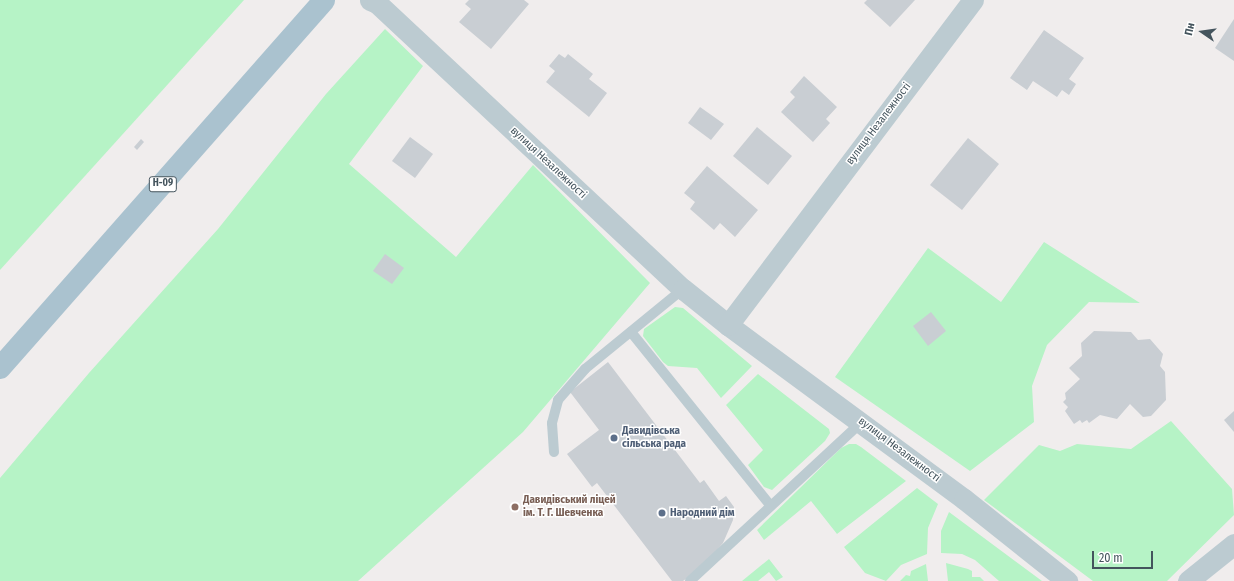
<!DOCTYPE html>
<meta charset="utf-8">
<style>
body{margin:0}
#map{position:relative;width:1234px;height:581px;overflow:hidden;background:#f0eded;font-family:"Fira Sans Condensed",sans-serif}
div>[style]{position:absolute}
.green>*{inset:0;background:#b6f3c6}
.building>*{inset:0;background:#c9ced3}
.service>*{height:10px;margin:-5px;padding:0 5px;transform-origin:5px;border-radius:5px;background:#bccbd1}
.minor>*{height:21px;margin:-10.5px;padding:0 10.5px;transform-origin:10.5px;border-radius:10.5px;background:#bccbd1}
.primary>*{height:22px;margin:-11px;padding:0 11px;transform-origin:11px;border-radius:11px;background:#aac2cf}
.dots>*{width:11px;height:11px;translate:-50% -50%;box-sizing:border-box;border:2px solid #fff;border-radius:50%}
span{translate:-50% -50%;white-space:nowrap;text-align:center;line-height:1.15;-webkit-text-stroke:3px #fff;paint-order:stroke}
.shield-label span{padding:1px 3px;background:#fff;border:1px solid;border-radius:3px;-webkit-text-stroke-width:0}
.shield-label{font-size:10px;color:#44545d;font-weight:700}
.street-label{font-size:11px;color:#44545d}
.service-label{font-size:11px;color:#4e5e75;font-weight:700}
.left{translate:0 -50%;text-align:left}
.education-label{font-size:11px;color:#785e54;font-weight:700}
.north{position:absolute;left:1182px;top:12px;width:40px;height:40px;-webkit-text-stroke:3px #fff;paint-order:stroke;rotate:283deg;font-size:11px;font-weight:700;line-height:16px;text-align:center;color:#44545d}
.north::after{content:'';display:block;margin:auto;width:14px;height:18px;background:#44545d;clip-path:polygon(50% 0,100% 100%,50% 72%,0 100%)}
.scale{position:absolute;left:1092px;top:551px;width:61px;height:18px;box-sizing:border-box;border:2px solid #44545d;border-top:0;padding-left:5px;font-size:12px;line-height:14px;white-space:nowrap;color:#44545d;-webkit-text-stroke:3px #fff;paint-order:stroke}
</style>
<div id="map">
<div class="green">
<i style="clip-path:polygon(0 0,244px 0,0 270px)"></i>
<i style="clip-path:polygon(385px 29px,423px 66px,349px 164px,456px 257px,533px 165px,650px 283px,523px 432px,358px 581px,0 581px,0 478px,89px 373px,218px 229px,326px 94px)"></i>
<i style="clip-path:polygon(1044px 242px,1140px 303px,1089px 302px,1047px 345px,1032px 386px,1034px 422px,970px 471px,835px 377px,928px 248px,1001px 302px)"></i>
<i style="clip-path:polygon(675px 307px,683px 308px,752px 366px,721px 398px,697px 368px,668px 366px,663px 362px,643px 336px,644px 329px)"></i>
<i style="clip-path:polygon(758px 374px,829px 429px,830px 433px,825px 441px,772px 490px,764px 487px,748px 465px,763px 450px,726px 405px)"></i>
<i style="clip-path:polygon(1171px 421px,1232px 489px,1234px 515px,1167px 581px,1093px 581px,984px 500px,1039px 445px,1060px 451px,1077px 444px,1131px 449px)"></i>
<i style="clip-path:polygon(849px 444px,856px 444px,861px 447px,906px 481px,837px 534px,811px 501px,764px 540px,757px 530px,841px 448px)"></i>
<i style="clip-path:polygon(917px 488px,938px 504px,928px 528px,927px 554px,901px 565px,886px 581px,865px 573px,844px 547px)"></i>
<i style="clip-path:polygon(949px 512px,1042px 581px,999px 581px,975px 560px,962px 554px,941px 553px,941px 531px)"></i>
<i style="clip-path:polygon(769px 559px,783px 577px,776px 581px,769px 572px,758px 581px,742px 581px)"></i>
<i style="clip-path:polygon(946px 563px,968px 569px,972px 571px,972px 577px,980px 577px,984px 581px,948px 581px)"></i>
<i style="clip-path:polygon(926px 564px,928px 581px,900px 581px,906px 575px,910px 576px,911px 571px)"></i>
</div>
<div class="building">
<i style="clip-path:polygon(469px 0,524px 0,529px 4px,491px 49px,459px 22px,471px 9px,465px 4px)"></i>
<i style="clip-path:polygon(867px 0,915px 0,890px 27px,864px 3px)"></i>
<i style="clip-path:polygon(1234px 19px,1234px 61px,1215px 48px)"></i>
<i style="clip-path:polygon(1044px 30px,1084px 58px,1069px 79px,1076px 84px,1069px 95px,1062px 90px,1057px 97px,1033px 81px,1027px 90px,1010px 78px)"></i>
<i style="clip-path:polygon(559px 54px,565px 58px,568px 54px,593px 74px,589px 79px,607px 93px,589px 117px,546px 82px,555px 71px,549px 66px)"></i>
<i style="clip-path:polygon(804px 76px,837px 107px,826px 119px,830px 123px,813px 142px,781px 112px,795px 97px,790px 92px)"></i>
<i style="clip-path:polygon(700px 107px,724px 124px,711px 140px,688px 123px)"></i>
<i style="clip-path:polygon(757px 127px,792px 156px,768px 185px,733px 156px)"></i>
<i style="clip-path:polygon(410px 137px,433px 154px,415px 178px,392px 161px)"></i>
<i style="clip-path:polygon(968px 138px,999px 164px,962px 210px,930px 185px)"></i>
<i style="clip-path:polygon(141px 139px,144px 142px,137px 150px,134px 147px)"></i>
<i style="clip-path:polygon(707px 166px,758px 210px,735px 237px,720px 223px,714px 230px,690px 209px,695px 202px,684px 193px)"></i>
<i style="clip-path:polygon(385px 254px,404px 268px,392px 284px,373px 271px)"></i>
<i style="clip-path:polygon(931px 312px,946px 331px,928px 346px,913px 326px)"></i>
<i style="clip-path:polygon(1094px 331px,1131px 332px,1138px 340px,1150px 339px,1163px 354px,1160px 366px,1165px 372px,1166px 400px,1151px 416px,1143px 417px,1130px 404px,1117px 419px,1100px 415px,1089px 423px,1087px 420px,1082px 423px,1080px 420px,1074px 424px,1065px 411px,1068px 407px,1063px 402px,1066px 399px,1065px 393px,1080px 379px,1069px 368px,1082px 356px,1081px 343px)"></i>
<i style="clip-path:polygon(608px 362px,700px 483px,704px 480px,719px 501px,726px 496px,734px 507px,733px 520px,723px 543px,704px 565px,683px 581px,672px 581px,597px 483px,592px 487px,567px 454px,599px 430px,570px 392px)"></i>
<i style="clip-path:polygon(1234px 411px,1234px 432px,1224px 420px)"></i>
</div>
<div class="service">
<i style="left:631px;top:332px;width:222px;rotate:51.2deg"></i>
<i style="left:554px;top:452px;width:29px;rotate:-94deg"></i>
<i style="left:552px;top:423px;width:24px;rotate:-75deg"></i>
<i style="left:558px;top:400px;width:41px;rotate:-48.9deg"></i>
<i style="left:585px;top:369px;width:127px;rotate:-39.2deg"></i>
<i style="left:690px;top:581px;width:234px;rotate:-42.8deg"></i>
</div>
<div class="minor">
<i style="left:370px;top:0;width:8px;rotate:23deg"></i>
<i style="left:377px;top:3px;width:419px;rotate:43.1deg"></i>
<i style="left:683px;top:289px;width:58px;rotate:38.7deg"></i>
<i style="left:728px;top:325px;width:293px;rotate:36.4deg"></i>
<i style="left:964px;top:499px;width:132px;rotate:38.5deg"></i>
<i style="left:728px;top:325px;width:407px;rotate:-53deg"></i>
<i style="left:1188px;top:581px;width:59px;rotate:-38.8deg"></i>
</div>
<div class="primary">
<i style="left:0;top:368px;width:490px;rotate:-48.6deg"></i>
</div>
<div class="dots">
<i style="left:614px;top:438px;background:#5c6f8a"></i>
<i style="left:515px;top:507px;background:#8d6e63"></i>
<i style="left:662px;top:513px;background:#5c6f8a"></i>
</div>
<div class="shield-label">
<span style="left:163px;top:184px">Н-09</span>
</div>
<div class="street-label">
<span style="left:879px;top:124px;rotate:-53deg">вулиця Незалежності</span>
<span style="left:548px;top:163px;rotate:43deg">вулиця Незалежності</span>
<span style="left:899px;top:450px;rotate:37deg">вулиця Незалежності</span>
</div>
<div class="service-label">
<span class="left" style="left:622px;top:438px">Давидівська<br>сільська рада</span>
<span class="left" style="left:670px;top:513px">Народний дім</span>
</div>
<div class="education-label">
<span class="left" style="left:523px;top:507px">Давидівський ліцей<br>ім. Т. Г. Шевченка</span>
</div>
<div class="north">Пн</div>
<div class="scale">20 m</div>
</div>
